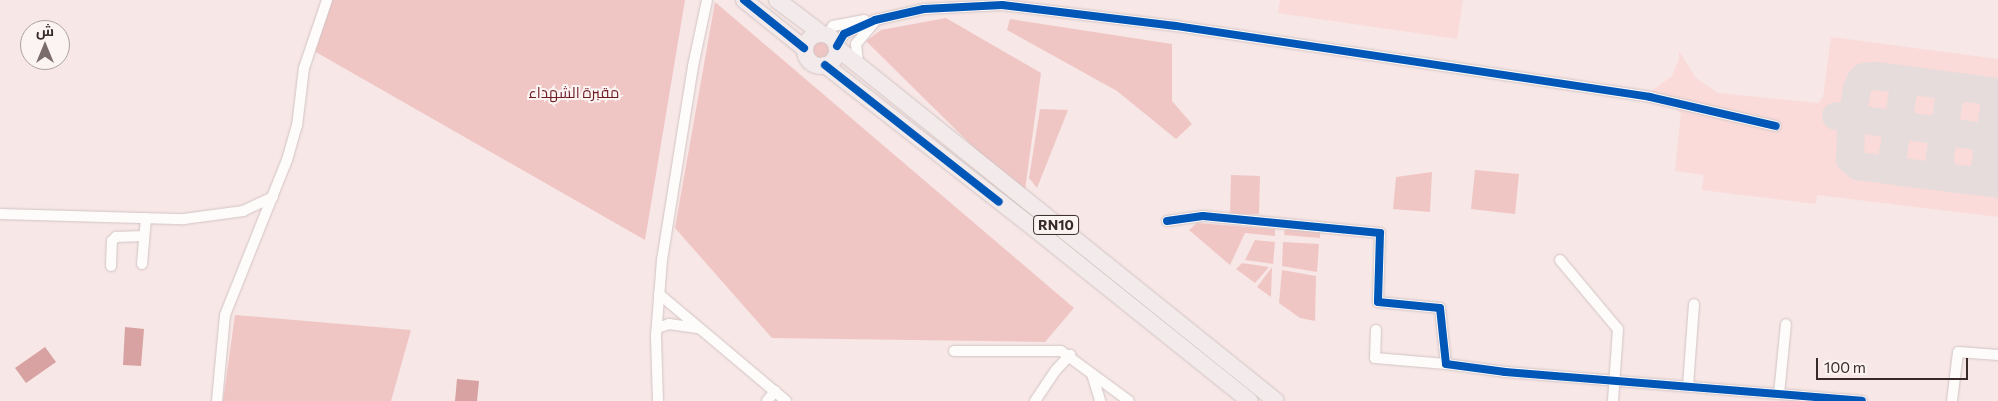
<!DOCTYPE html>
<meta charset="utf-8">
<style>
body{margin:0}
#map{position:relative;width:1998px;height:401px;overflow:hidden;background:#f7e7e6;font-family:Commissioner,Cairo,sans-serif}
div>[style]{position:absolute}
.built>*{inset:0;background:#fadbd9}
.green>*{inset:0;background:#f0c6c5}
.round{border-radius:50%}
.water>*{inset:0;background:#d7a2a1}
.taxiway>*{height:28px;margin:-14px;padding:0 14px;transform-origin:14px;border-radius:14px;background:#e6dcdc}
.roads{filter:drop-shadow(0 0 1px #d2c5c4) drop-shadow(0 0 1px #d2c5c4)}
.minor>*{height:10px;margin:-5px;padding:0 5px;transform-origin:5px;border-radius:5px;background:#fefbfb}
.primary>*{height:16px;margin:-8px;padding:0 8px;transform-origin:8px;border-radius:8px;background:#f3ebeb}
.primary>.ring{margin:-8px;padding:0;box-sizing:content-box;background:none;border:16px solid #f3ebeb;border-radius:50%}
.cycleway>*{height:8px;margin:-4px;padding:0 4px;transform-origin:4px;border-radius:4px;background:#0057b8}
span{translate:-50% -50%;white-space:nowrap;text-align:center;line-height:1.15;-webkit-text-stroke:4px #fbf4f3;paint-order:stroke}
.shield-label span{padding:1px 4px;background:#fbf4f3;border:1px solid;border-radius:4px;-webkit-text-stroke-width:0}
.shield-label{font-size:14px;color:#372a29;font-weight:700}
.park-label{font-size:15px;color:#6f1c23}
.north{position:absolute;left:20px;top:20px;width:50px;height:50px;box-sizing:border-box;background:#fbf4f3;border:1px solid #ada3a2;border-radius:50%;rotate:0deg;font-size:14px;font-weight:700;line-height:20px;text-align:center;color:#372a29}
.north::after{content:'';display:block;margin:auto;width:18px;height:22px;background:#7a6c6b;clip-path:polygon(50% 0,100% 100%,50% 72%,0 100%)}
.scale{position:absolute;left:1816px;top:358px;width:152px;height:22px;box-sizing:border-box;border:2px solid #372a29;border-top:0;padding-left:6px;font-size:15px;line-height:18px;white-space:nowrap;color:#372a29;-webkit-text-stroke:4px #fbf4f3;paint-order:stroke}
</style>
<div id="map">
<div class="built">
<i style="clip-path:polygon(1280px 0,1463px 0,1457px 39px,1278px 13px)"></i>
<i style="clip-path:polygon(1831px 37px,1998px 59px,1998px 217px,1817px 195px,1816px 204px,1702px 190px,1704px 175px,1675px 171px,1681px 113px,1674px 106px,1649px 103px,1650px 92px,1672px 76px,1679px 59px,1679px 51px,1696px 78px,1718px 93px,1818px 103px,1823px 97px)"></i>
</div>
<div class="green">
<i style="clip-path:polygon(330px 0,685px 0,645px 240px,314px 51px)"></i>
<i style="clip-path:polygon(715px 2px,1074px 308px,1045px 342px,772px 338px,675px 228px)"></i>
<i style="clip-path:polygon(946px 18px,1041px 73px,1024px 197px,866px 41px,881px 30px)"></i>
<i style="clip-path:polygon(1010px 19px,1172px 44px,1172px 101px,1192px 124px,1176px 139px,1117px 91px,1007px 30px)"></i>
<i class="round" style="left:809px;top:37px;width:24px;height:24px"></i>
<i style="clip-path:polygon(1040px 109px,1068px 110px,1037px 188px,1029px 178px)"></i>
<i style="clip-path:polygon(1475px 170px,1519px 174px,1515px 214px,1471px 209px)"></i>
<i style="clip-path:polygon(1432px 172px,1430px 212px,1393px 209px,1396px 177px)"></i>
<i style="clip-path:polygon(1231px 175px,1260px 176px,1259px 214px,1230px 214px)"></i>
<i style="clip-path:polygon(1197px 223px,1275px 229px,1275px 236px,1245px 233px,1230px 265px,1189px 230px)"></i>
<i style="clip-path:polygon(1285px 228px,1320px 231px,1320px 238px,1284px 235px)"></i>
<i style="clip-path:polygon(1255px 240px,1275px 242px,1273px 264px,1245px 260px)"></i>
<i style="clip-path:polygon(1283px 242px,1319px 244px,1317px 272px,1282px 266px)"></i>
<i style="clip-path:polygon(1242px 263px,1269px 267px,1255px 283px,1236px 269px)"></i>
<i style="clip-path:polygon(1272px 267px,1271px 297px,1257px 287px)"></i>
<i style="clip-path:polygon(1282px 270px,1316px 276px,1315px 321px,1300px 318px,1279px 303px)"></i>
<i style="clip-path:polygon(235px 315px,411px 330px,391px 401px,223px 401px)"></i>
</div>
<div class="water">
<i style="clip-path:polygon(125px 327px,144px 329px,141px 366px,123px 365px)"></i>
<i style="clip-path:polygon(45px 347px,56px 362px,26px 383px,15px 368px)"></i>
<i style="clip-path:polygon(457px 379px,479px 381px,477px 401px,455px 401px)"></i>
</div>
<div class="taxiway">
<i style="left:1917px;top:81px;width:11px;rotate:158deg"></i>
<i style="left:1907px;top:85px;width:9px;rotate:117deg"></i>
<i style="left:1903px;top:93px;width:62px;rotate:99.3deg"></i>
<i style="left:1893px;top:154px;width:11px;rotate:85deg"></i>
<i style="left:1894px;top:165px;width:11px;rotate:41deg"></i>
<i style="left:1902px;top:172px;width:48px;rotate:7.1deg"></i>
<i style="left:1963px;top:87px;width:11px;rotate:158deg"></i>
<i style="left:1953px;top:91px;width:10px;rotate:114deg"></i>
<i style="left:1949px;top:100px;width:57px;rotate:99.1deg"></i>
<i style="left:1940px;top:156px;width:15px;rotate:86deg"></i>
<i style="left:1941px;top:171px;width:11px;rotate:38deg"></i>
<i style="left:1950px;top:178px;width:44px;rotate:6.5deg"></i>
<i style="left:1998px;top:100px;width:9px;rotate:117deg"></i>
<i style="left:1994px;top:108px;width:60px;rotate:98.7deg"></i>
<i style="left:1985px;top:167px;width:11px;rotate:75deg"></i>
<i style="left:1988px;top:178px;width:12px;rotate:31deg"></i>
<i style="left:1836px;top:116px;width:164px;rotate:8.1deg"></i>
<i style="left:1902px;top:172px;width:44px;rotate:-172.2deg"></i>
<i style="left:1858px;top:166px;width:11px;rotate:-139deg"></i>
<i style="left:1850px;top:159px;width:33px;rotate:-88deg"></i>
<i style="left:1851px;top:126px;width:38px;rotate:-81deg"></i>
<i style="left:1857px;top:88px;width:9px;rotate:-63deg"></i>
<i style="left:1861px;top:80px;width:4px;rotate:-45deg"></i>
<i style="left:1864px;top:77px;width:12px;rotate:-5deg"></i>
<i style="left:1876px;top:76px;width:123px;rotate:7.5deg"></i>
</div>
<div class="roads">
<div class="minor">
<i style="left:828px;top:35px;width:10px;rotate:-61deg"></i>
<i style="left:833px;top:26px;width:32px;rotate:-11deg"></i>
<i style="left:837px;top:46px;width:14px;rotate:-60deg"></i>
<i style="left:844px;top:34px;width:34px;rotate:-24deg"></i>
<i style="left:875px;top:20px;width:50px;rotate:-12.7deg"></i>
<i style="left:924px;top:9px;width:78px;rotate:-2.9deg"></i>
<i style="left:1002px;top:5px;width:175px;rotate:6.9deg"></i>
<i style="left:1176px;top:26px;width:479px;rotate:8.5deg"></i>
<i style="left:1650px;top:97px;width:129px;rotate:13deg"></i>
<i style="left:858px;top:63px;width:19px;rotate:-96deg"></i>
<i style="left:856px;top:44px;width:30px;rotate:-50deg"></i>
<i style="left:0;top:214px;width:184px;rotate:1.6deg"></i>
<i style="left:184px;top:219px;width:60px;rotate:-7.7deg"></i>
<i style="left:243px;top:211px;width:33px;rotate:-25deg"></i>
<i style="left:1167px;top:221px;width:36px;rotate:-8deg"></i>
<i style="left:1203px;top:216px;width:178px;rotate:5.5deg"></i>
<i style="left:1380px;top:233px;width:69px;rotate:91.7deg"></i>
<i style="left:1378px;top:302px;width:62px;rotate:5.5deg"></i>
<i style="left:1440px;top:308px;width:56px;rotate:83.9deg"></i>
<i style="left:1446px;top:364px;width:60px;rotate:7.7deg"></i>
<i style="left:1505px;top:372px;width:358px;rotate:4.6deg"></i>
<i style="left:1560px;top:260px;width:90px;rotate:50deg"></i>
<i style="left:1618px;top:329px;width:72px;rotate:94deg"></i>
<i style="left:142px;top:264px;width:46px;rotate:-85deg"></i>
<i style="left:111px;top:266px;width:25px;rotate:-88deg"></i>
<i style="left:112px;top:241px;width:6px;rotate:-45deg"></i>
<i style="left:116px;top:237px;width:28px;rotate:-2deg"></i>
<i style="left:659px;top:294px;width:166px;rotate:40.1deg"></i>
<i style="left:657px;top:328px;width:13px;rotate:-18deg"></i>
<i style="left:669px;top:324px;width:30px;rotate:8deg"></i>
<i style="left:1376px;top:330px;width:28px;rotate:92deg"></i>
<i style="left:1375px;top:358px;width:71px;rotate:4.8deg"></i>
<i style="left:954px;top:351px;width:107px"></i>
<i style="left:1061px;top:351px;width:84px;rotate:36.3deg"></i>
<i style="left:1092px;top:374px;width:28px;rotate:73deg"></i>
<i style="left:1688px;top:386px;width:82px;rotate:-85.8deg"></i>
<i style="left:1779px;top:394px;width:70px;rotate:-84.3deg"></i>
<i style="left:217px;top:401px;width:86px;rotate:-84.7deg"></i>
<i style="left:225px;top:315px;width:167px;rotate:-68.2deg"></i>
<i style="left:287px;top:160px;width:35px;rotate:-74deg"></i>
<i style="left:297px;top:126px;width:58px;rotate:-83.1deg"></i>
<i style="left:304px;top:68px;width:72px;rotate:-71.3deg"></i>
<i style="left:658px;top:401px;width:65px;rotate:-91.8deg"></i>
<i style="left:656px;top:336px;width:76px;rotate:-85.5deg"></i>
<i style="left:662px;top:260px;width:196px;rotate:-80.9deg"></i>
<i style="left:693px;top:66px;width:67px;rotate:-78deg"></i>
<i style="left:767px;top:401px;width:13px;rotate:-51deg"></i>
<i style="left:1035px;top:401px;width:37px;rotate:-56deg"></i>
<i style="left:1056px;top:370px;width:21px;rotate:-47deg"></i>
<i style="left:1952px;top:401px;width:49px;rotate:-83deg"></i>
<i style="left:1958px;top:352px;width:40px;rotate:4.3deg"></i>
</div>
<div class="primary">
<i style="left:744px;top:0;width:77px;rotate:38.7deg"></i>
<i style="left:777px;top:0;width:55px;rotate:36.9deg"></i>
<i class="ring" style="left:805px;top:34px;width:16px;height:16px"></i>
<i style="left:837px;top:48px;width:563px;rotate:38.8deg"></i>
<i style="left:825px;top:65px;width:266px;rotate:38deg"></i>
<i style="left:1035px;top:229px;width:275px;rotate:38.7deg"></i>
</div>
</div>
<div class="cycleway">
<i style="left:744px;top:0;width:77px;rotate:38.7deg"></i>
<i style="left:837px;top:46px;width:14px;rotate:-60deg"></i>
<i style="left:844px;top:34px;width:34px;rotate:-24deg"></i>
<i style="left:875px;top:20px;width:50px;rotate:-12.7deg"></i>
<i style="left:924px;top:9px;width:78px;rotate:-2.9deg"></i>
<i style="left:1002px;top:5px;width:175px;rotate:6.9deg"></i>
<i style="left:1176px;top:26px;width:479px;rotate:8.5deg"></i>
<i style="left:1650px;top:97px;width:129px;rotate:13deg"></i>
<i style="left:825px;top:65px;width:221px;rotate:38.2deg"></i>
<i style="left:1167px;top:221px;width:36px;rotate:-8deg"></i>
<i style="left:1203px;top:216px;width:178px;rotate:5.5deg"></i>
<i style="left:1380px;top:233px;width:69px;rotate:91.7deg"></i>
<i style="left:1378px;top:302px;width:62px;rotate:5.5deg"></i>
<i style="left:1440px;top:308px;width:56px;rotate:83.9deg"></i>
<i style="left:1446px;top:364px;width:60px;rotate:7.7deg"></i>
<i style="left:1505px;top:372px;width:358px;rotate:4.6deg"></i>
</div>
<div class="shield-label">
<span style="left:1056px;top:225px">RN10</span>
</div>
<div class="park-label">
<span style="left:574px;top:93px">مقبرة الشهداء</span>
</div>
<div class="north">ش</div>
<div class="scale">100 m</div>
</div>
